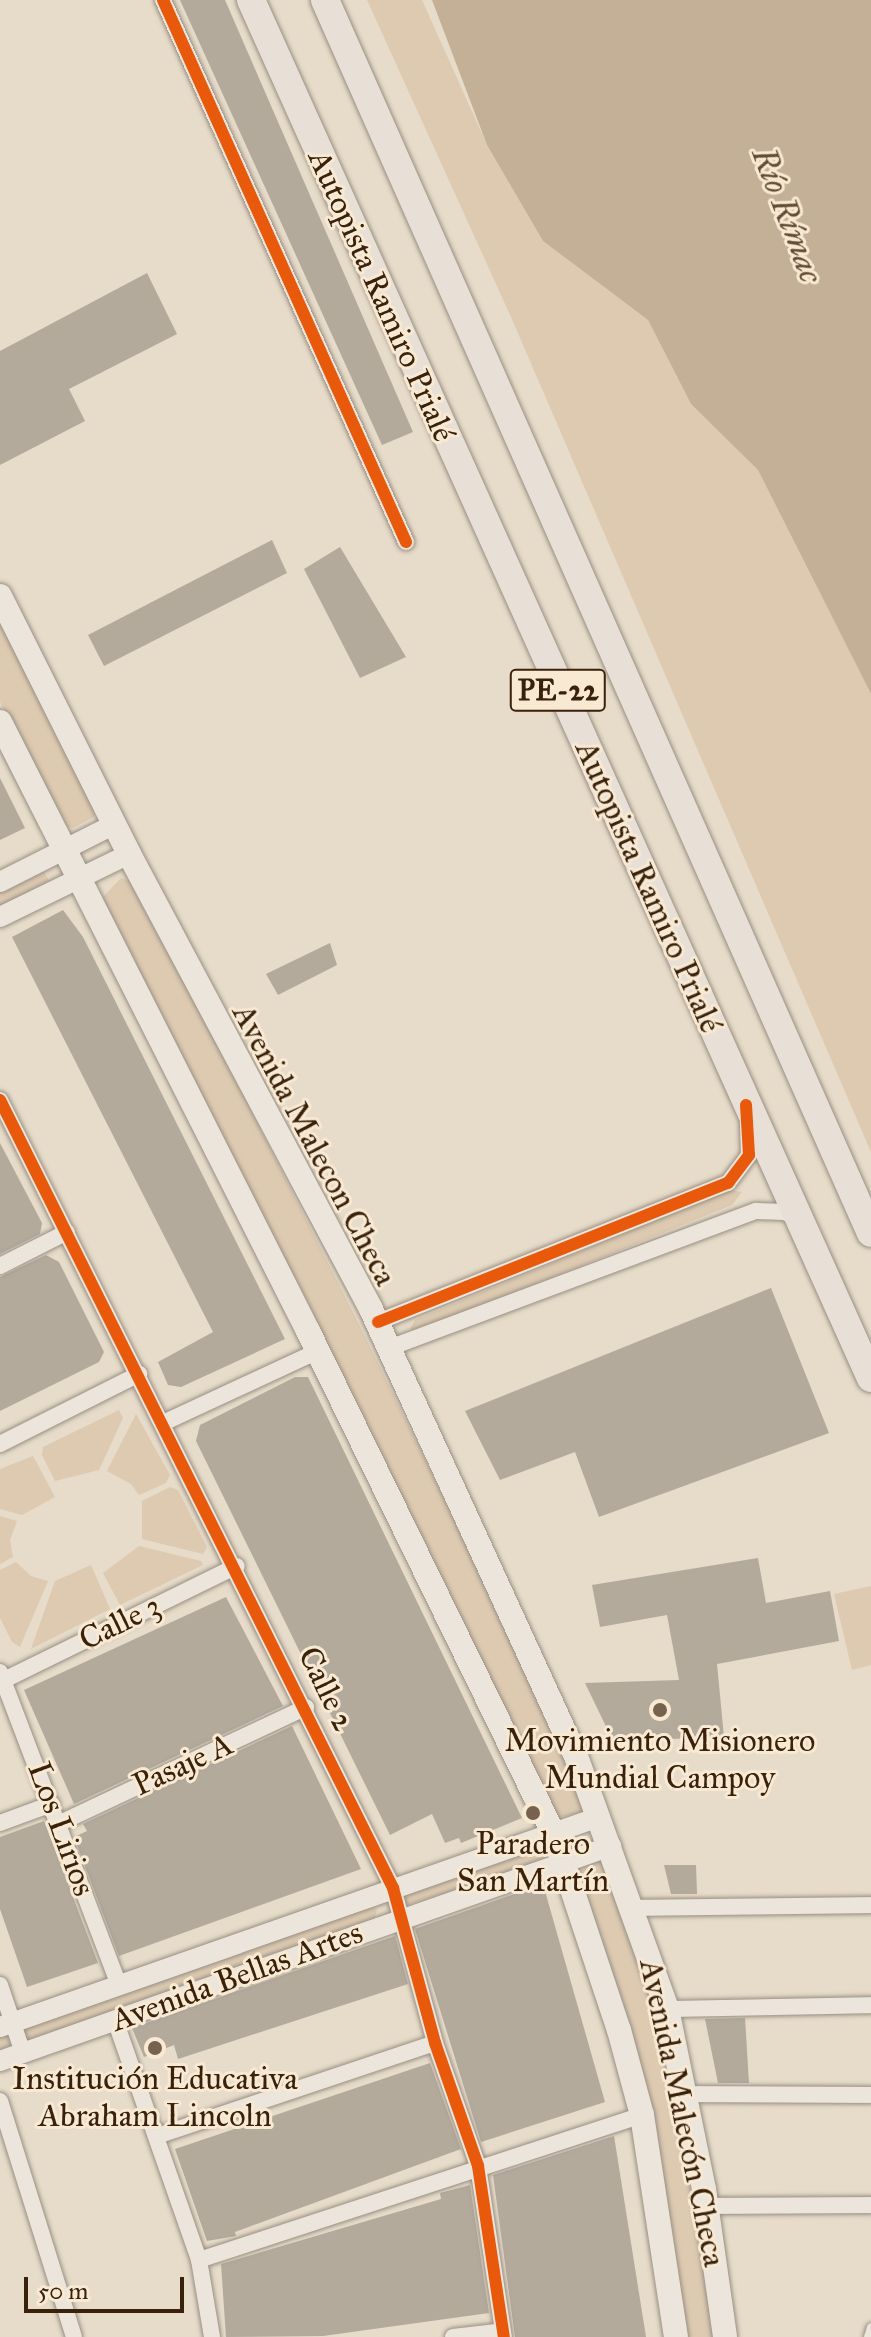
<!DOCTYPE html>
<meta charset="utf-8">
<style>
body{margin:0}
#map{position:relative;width:871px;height:2337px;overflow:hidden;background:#e7dbc9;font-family:"IM FELL Great Primer",serif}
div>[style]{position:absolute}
.green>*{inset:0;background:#ddcab1}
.water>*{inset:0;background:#c3b096}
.building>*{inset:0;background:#b3aa9c}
.roads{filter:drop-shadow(0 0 2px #988f82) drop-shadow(0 0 2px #988f82)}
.service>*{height:8px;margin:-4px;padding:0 4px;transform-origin:4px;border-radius:4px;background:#ebe5dc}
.minor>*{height:16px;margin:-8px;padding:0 8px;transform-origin:8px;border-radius:8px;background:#ebe5dc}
.tertiary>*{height:20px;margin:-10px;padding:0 10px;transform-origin:10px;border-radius:10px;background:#ebe5dc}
.secondary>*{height:24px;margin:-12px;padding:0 12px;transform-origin:12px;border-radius:12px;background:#ebe5dc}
.trunk>*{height:28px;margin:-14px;padding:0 14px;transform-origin:14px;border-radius:14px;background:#e8e0d6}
.cycleway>*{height:12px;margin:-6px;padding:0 6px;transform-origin:6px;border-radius:6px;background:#e8590c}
.dots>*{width:22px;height:22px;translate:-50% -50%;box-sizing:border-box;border:4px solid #f8e9d3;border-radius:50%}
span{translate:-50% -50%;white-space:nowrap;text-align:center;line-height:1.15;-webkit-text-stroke:6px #f8e9d3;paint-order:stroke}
.shield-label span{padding:2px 6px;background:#f8e9d3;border:2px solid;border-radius:6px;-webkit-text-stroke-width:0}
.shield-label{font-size:30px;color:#39210b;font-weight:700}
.street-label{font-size:32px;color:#39210b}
.poi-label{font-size:32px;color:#39210b}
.water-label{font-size:34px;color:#644c34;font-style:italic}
.scale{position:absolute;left:24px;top:2277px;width:160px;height:36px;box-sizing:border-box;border:4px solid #39210b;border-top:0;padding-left:10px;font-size:24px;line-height:28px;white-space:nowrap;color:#39210b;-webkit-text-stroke:6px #f8e9d3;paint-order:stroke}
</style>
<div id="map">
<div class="green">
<i style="clip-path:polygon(367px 0,422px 0,487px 145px,543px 241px,648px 320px,691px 404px,758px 470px,871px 694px,871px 1152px,511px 317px)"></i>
<i style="clip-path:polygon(0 613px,95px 801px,94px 817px,73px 828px,62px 825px,0 702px)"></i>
<i style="clip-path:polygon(42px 869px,50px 882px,0 908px,0 890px)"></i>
<i style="clip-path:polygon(121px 878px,136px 883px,361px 1328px,539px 1693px,585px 1802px,583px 1812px,555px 1818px,102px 898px)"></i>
<i style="clip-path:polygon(730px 1190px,742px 1192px,732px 1205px,419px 1331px,410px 1329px,415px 1320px)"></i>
<i style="clip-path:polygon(119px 1410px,123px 1418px,99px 1470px,55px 1481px,42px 1455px,43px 1447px)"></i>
<i style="clip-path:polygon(136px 1414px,170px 1475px,166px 1483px,139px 1495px,131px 1484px,107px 1471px)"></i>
<i style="clip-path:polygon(33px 1456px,55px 1497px,22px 1515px,0 1509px,0 1469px)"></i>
<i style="clip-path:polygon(170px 1487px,178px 1490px,207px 1547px,203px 1554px,142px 1539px,142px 1501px)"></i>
<i style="clip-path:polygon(0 1516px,17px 1521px,10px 1540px,13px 1557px,0 1564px)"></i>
<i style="clip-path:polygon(139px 1546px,201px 1561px,203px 1565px,120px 1605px,103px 1573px)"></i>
<i style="clip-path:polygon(16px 1562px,31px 1576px,48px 1581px,20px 1647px,12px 1642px,0 1618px,0 1570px)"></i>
<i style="clip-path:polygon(91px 1565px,110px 1609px,31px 1649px,55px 1581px)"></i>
<i style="clip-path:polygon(871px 1586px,871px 1665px,852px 1670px,834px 1594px)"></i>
<i style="clip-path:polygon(541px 1848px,546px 1862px,403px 1906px,405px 1896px)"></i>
<i style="clip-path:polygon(598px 1859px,608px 1861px,651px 1993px,690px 2166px,717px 2337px,685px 2337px,621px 2001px,580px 1875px,584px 1864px)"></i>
<i style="clip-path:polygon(369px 1906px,377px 1909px,374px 1921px,0 2051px,0 2034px)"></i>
</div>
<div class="water">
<i style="clip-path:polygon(432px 0,871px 0,871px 694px,758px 470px,691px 404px,648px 320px,543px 241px,487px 145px)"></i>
</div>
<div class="building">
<i style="clip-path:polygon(180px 0,225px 0,413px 432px,382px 445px)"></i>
<i style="clip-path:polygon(147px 273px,177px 334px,69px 389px,85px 421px,0 465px,0 351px)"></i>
<i style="clip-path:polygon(272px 540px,287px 573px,104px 666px,88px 635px)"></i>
<i style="clip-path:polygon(340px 547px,406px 657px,360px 678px,304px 569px)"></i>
<i style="clip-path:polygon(0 778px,25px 828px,0 840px)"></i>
<i style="clip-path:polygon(63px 910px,83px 937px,285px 1339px,181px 1387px,168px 1385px,158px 1362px,213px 1332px,12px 937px)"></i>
<i style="clip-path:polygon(330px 943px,337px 965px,278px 995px,266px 974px)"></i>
<i style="clip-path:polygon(0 1143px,42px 1223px,40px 1234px,0 1254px)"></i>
<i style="clip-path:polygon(46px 1255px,59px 1262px,104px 1352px,99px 1362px,0 1411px,0 1277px)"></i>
<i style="clip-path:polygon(771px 1288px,829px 1433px,599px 1517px,575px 1452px,500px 1480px,465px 1411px)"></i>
<i style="clip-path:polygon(295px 1377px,308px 1377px,522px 1818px,461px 1843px,459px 1838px,445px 1843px,432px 1814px,390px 1835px,196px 1441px,200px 1425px)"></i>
<i style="clip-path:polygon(758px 1558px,766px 1603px,830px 1591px,839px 1641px,717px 1664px,724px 1737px,613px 1741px,585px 1683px,679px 1680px,667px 1615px,600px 1627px,592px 1585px)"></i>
<i style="clip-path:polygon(226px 1597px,283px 1706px,74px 1804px,24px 1690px)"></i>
<i style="clip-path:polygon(292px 1726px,361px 1869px,119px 1956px,74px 1837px,87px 1831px,83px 1824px)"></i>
<i style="clip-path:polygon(44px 1821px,98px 1963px,27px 1987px,0 1909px,0 1837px)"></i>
<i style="clip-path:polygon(664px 1865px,696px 1865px,697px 1894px,671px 1894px)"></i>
<i style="clip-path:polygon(543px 1884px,605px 2102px,481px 2142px,415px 1929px)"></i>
<i style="clip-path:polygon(395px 1936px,408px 1984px,178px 2059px,174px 2045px,144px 2057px,132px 2028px)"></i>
<i style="clip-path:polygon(745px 2018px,749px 2083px,718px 2083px,705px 2019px)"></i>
<i style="clip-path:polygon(430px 2063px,461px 2149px,235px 2232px,236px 2236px,207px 2241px,175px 2149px)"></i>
<i style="clip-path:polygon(614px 2136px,646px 2337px,515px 2337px,493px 2175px)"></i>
<i style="clip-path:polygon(470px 2185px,489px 2313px,323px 2336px,226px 2337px,221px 2264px,441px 2199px,440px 2193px)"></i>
</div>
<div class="roads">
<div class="service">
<i style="left:868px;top:2337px;width:10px;rotate:-73deg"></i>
</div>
<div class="minor">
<i style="left:163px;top:0;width:594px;rotate:65.85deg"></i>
<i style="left:0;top:1100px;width:881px;rotate:63.49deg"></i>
<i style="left:393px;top:1888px;width:161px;rotate:74.8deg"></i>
<i style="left:435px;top:2043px;width:130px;rotate:70.7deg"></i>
<i style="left:478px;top:2166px;width:173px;rotate:81.4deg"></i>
<i style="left:0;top:1266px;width:75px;rotate:-26.9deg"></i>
<i style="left:378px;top:1322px;width:377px;rotate:-21.7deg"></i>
<i style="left:728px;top:1183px;width:35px;rotate:-53deg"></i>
<i style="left:749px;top:1155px;width:33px;rotate:-92deg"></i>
<i style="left:389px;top:1348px;width:392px;rotate:-20.5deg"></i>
<i style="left:756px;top:1211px;width:29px;rotate:2deg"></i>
<i style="left:785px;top:1212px;width:18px;rotate:29deg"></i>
<i style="left:163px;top:1423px;width:171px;rotate:-24.9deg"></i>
<i style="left:0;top:1444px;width:156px;rotate:-26.7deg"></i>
<i style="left:0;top:1672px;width:336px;rotate:69.2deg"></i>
<i style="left:4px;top:1680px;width:259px;rotate:-26.1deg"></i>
<i style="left:0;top:1823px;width:55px;rotate:-20.1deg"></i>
<i style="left:60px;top:1823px;width:272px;rotate:-25.2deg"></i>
<i style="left:633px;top:1908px;width:238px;rotate:-0.7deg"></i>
<i style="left:0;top:1985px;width:72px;rotate:71.3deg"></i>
<i style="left:667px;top:2009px;width:204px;rotate:-1.1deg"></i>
<i style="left:115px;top:2020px;width:254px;rotate:70.7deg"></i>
<i style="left:199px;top:2260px;width:78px;rotate:80.4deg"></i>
<i style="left:684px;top:2094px;width:187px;rotate:0.3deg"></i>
<i style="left:0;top:2101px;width:247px;rotate:72.6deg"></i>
<i style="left:157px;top:2136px;width:293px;rotate:-18.5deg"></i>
<i style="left:707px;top:2206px;width:164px;rotate:-0.3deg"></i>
<i style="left:199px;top:2260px;width:466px;rotate:-18.1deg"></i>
<i style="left:453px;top:2337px;width:50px;rotate:-6.8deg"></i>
</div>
<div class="tertiary">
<i style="left:0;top:882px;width:129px;rotate:-26.8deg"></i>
<i style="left:0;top:917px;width:144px;rotate:-26deg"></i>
<i style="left:0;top:2027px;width:635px;rotate:-19.32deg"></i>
<i style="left:0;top:2061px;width:648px;rotate:-19.39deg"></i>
</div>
<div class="secondary">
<i style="left:0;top:596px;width:288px;rotate:63.4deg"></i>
<i style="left:129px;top:854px;width:515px;rotate:61.99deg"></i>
<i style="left:371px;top:1309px;width:492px;rotate:65.4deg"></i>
<i style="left:576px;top:1756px;width:269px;rotate:70.2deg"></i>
<i style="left:667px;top:2009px;width:184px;rotate:78.4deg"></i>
<i style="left:704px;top:2189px;width:149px;rotate:81.9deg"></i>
<i style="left:0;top:722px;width:682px;rotate:63.17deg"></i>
<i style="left:308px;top:1331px;width:561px;rotate:63.98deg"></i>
<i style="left:554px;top:1835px;width:206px;rotate:71.6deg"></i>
<i style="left:619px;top:2030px;width:88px;rotate:74.9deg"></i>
<i style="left:642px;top:2115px;width:225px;rotate:81.3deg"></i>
</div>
<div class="trunk">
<i style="left:251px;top:0;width:1511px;rotate:65.78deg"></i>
<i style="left:325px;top:0;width:1348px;rotate:66.12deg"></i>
</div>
</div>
<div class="cycleway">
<i style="left:163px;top:0;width:594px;rotate:65.85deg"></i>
<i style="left:0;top:1100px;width:881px;rotate:63.49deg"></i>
<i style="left:393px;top:1888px;width:161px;rotate:74.8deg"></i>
<i style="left:435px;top:2043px;width:130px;rotate:70.7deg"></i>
<i style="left:478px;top:2166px;width:173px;rotate:81.4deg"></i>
<i style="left:378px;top:1322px;width:377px;rotate:-21.7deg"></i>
<i style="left:728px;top:1183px;width:35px;rotate:-53deg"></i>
<i style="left:749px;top:1155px;width:50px;rotate:-93.4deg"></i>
</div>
<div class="dots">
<i style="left:660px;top:1710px;background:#76624e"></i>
<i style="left:533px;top:1813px;background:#76624e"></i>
<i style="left:155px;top:2048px;background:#76624e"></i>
</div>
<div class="shield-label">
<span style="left:558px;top:690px">PE-22</span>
</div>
<div class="street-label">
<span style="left:381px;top:296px;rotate:66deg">Autopista Ramiro Prialé</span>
<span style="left:648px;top:887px;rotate:66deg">Autopista Ramiro Prialé</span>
<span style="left:314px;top:1145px;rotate:62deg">Avenida Malecon Checa</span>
<span style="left:120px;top:1623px;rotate:-26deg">Calle 3</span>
<span style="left:326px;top:1689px;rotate:64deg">Calle 2</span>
<span style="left:183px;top:1765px;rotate:-25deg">Pasaje A</span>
<span style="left:61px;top:1829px;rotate:70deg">Los Lirios</span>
<span style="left:237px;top:1977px;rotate:-20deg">Avenida Bellas Artes</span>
<span style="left:682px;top:2113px;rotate:78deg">Avenida Malecón Checa</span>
</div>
<div class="poi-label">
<span style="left:660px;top:1760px">Movimiento Misionero<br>Mundial Campoy</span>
<span style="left:533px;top:1863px">Paradero<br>San Martín</span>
<span style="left:155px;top:2098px">Institución Educativa<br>Abraham Lincoln</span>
</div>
<div class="water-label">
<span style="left:788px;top:215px;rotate:69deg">Río Rímac</span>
</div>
<div class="scale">50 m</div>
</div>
